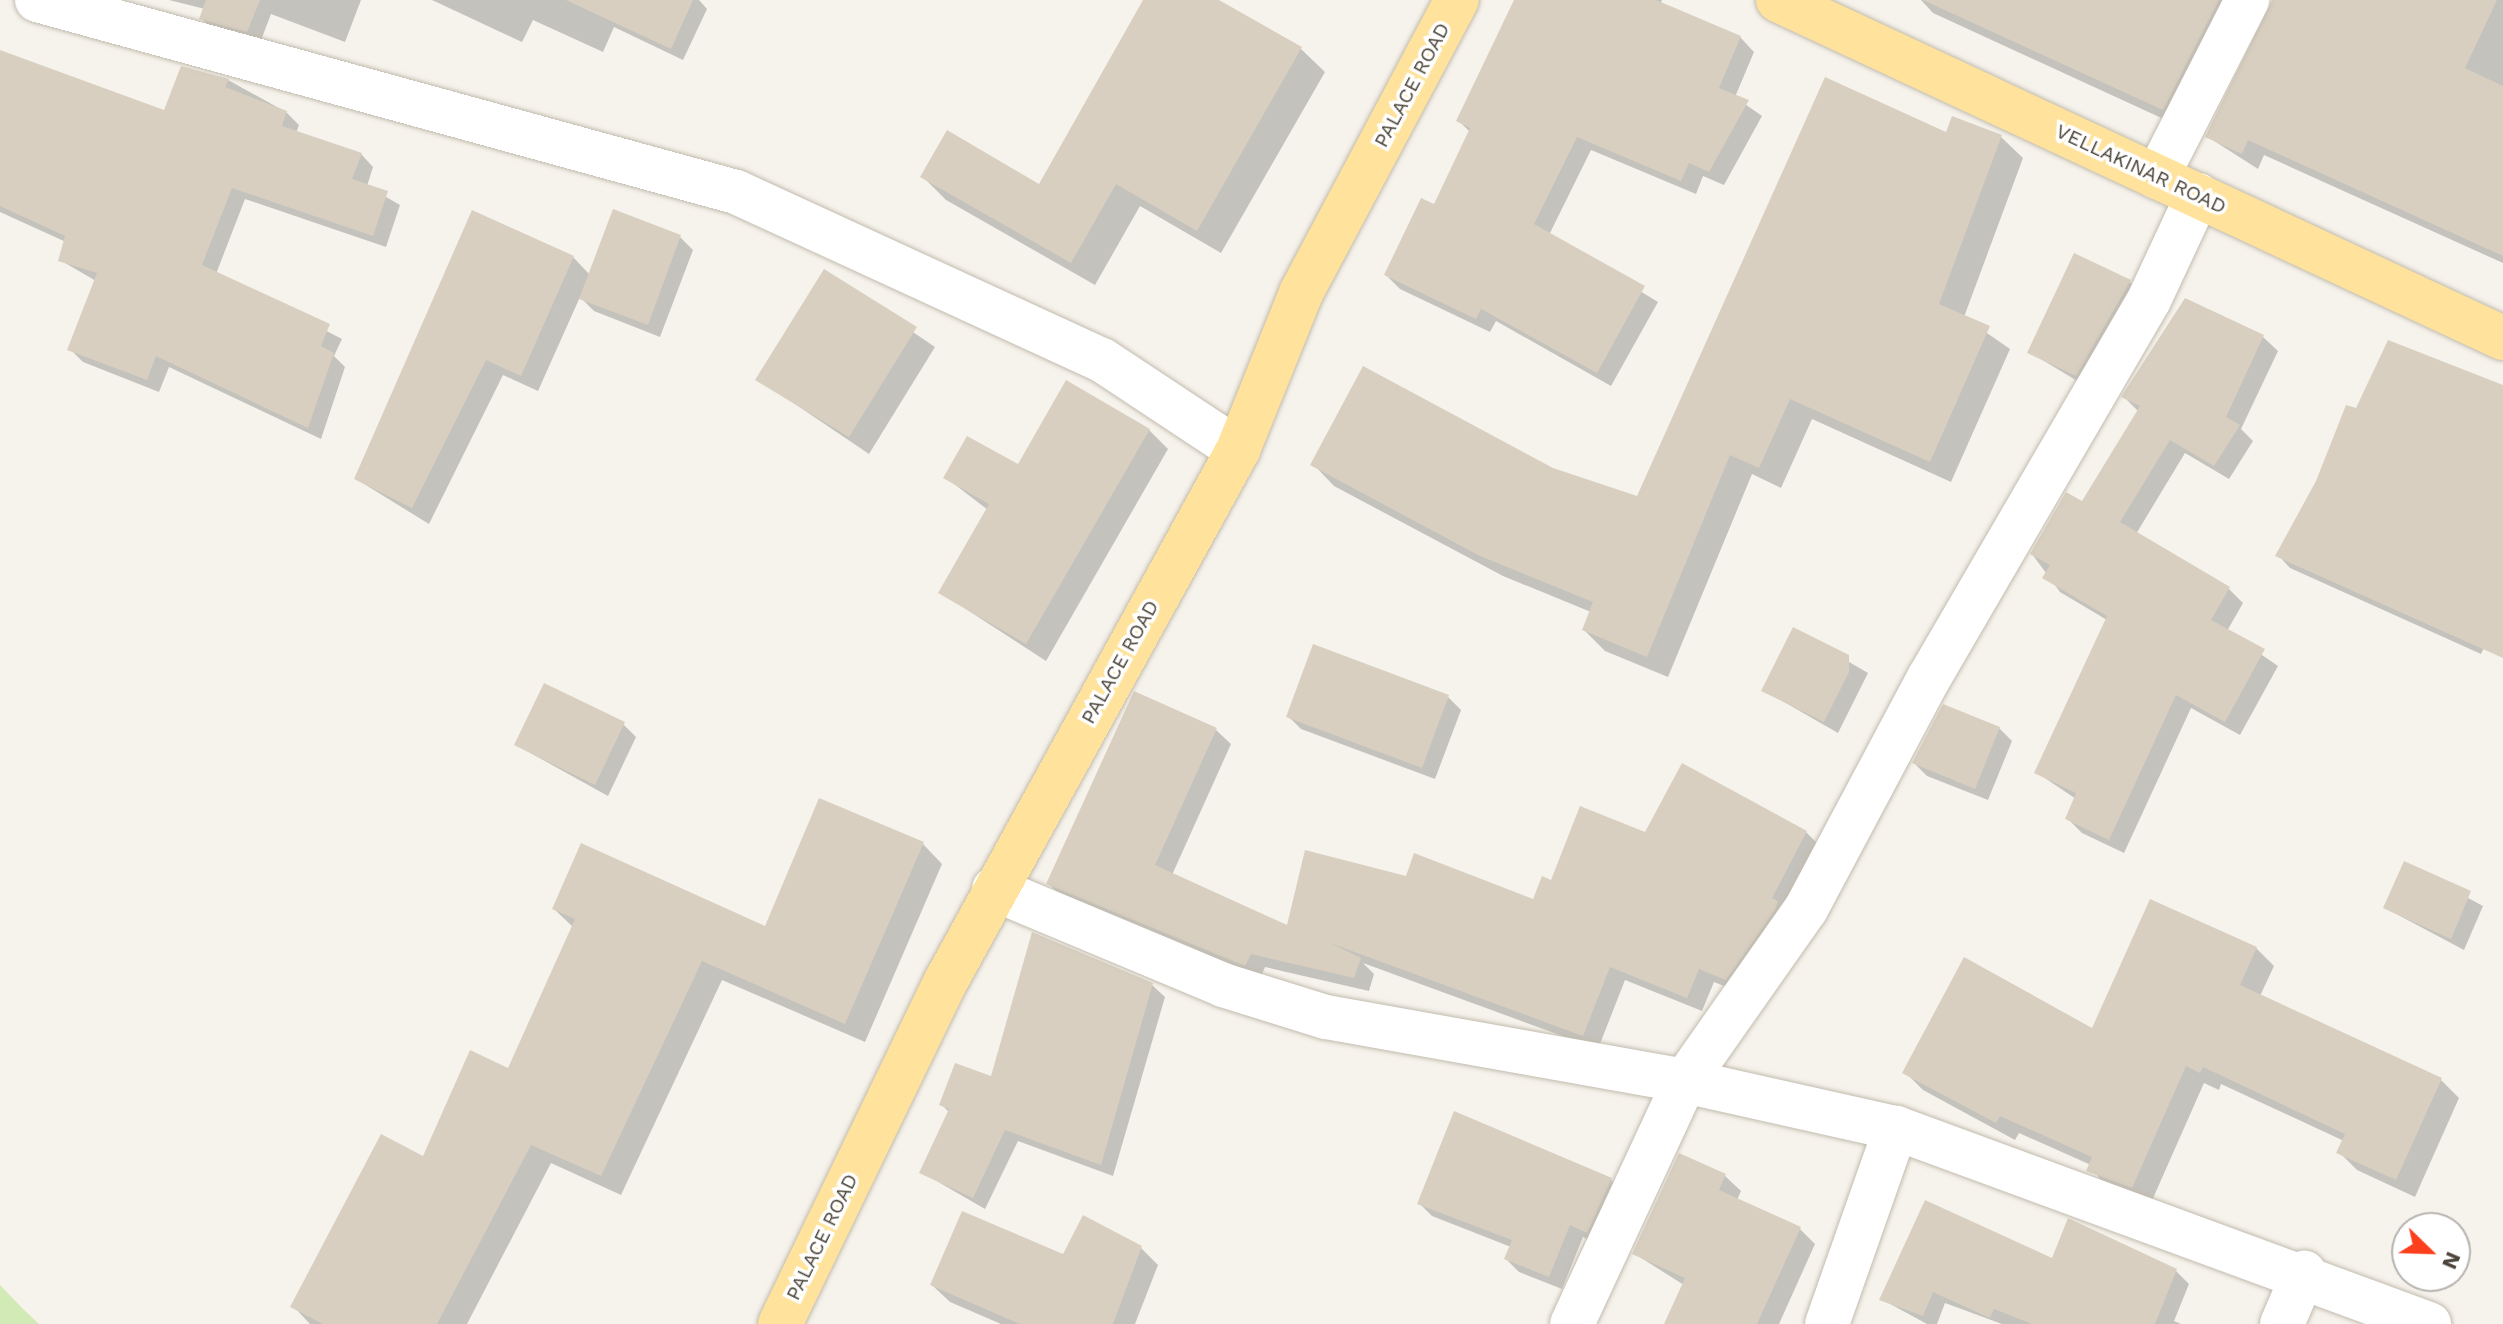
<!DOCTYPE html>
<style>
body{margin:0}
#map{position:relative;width:2503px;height:1324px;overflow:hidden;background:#f6f3ec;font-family:"Work Sans",sans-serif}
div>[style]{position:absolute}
.green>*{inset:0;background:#d2eab5}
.shadow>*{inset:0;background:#0003}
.building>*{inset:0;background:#d8cfc1}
.roads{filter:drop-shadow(0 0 2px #c2bbae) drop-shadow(0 0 2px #c2bbae)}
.minor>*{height:44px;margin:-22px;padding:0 22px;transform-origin:22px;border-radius:22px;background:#fff}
.major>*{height:44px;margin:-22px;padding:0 22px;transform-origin:22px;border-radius:22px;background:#ffe39c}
span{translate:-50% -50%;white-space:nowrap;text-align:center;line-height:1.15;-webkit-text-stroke:7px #fff;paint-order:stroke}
.street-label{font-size:20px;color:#4b4439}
.north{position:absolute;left:2391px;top:1212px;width:80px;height:80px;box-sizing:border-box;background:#fff;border:2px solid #b7b4b0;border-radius:50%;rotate:113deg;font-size:22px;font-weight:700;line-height:32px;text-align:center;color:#4b4439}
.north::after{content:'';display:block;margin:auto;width:28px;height:36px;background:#fc3f1d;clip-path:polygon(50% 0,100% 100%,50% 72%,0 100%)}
</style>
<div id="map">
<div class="green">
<i style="clip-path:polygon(0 1285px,23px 1309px,39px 1324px,0 1324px)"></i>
</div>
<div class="shadow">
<i style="clip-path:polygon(169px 0,361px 0,345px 42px,271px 14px,260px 43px,213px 30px,201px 18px,205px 9px)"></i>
<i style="clip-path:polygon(432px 0,699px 0,707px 9px,683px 60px,614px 27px,603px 52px,533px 20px,522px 42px)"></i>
<i style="clip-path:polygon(1145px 0,1215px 0,1301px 49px,1325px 72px,1221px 253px,1140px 206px,1095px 285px,946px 200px,923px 177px,1040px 186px)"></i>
<i style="clip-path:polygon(1516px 0,1662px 0,1643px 38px,1740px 37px,1754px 52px,1735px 97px,1762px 116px,1724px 185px,1703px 176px,1696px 194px,1591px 150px,1549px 235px,1658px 302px,1611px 386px,1496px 321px,1490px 332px,1400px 289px,1386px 275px,1435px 207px,1470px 132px,1459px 121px)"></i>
<i style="clip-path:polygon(1921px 0,2242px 0,2181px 127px,1933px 13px)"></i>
<i style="clip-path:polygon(2276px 0,2503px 0,2503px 263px,2264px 155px,2258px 169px,2208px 137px)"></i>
<i style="clip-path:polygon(0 52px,165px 113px,228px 80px,286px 112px,299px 125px,296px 133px,361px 154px,373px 167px,367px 186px,400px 205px,386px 247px,245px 199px,216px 274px,342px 339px,334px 356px,345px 367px,321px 439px,169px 367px,159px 392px,83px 362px,70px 349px,96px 281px,60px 260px,66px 242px,0 212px)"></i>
<i style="clip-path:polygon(1947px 134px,2001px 137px,2023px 158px,1964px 317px,2010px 349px,1951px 482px,1812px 419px,1781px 488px,1752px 474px,1668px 677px,1605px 651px,1584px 630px,1591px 612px,1503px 576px,1334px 486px,1313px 464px,1552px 470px,1638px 498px)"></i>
<i style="clip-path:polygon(680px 237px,693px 250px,660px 337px,594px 311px,580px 297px,538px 391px,503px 375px,429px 524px,356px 479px,573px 257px,590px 275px)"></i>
<i style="clip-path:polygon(824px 272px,935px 347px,869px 454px,758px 379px)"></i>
<i style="clip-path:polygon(2130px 282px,2142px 295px,2089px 388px,2029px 352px)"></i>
<i style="clip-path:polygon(2185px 300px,2263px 337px,2278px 351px,2241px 429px,2253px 441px,2229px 479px,2185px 453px,2136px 534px,2229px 589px,2243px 603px,2227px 631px,2278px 666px,2240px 735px,2191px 708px,2124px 853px,2082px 833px,2067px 818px,2076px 799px,2036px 772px,2107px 620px,2060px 592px,2032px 554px,2082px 504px,2139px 412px,2124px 397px)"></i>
<i style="clip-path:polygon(2503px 386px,2503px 608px,2481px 654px,2290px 568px,2278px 555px,2357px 411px)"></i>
<i style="clip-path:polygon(1149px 430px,1168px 449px,1046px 661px,941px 593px,988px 510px,945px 477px,1018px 467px)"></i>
<i style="clip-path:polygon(1794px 630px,1868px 673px,1838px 733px,1763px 690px)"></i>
<i style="clip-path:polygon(1448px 697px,1461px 710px,1435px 779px,1301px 729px,1288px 716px)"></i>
<i style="clip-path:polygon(623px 724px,636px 737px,608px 796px,516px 745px)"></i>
<i style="clip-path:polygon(1999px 728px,2012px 741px,1988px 800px,1927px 776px,1914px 763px)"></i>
<i style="clip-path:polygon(1216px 730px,1231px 744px,1172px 875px,1288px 928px,1407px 878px,1534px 902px,1553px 883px,1646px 835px,1806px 832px,1821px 847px,1741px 993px,1714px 982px,1702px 1011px,1625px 980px,1598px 1049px,1363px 963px,1374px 974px,1369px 991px,1265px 967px,1260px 979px,1063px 898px,1048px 883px)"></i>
<i style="clip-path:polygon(923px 844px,942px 864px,865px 1042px,722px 980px,621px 1195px,551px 1163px,467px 1324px,310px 1324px,293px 1306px,509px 1070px,573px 927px,554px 909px,766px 929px)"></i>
<i style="clip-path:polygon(2405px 864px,2483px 906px,2464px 950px,2385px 908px)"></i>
<i style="clip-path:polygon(2256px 948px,2274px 966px,2260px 996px,2441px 1080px,2459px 1098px,2415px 1197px,2357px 1170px,2339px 1152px,2344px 1141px,2221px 1084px,2219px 1090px,2204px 1083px,2150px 1205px,2106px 1189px,2091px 1165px,2019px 1133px,2015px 1140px,1923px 1090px,1905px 1072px,2093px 1030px)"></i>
<i style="clip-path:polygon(1152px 985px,1165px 997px,1113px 1176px,1018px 1141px,985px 1209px,921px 1172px,949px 1112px,942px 1105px)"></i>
<i style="clip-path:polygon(1680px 1155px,1725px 1176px,1741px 1191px,1737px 1200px,1800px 1229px,1815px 1244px,1779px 1324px,1666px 1324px,1684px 1285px,1635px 1254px)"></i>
<i style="clip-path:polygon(1611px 1180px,1624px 1193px,1600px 1245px,1583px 1237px,1562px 1289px,1519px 1272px,1506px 1259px,1511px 1247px,1432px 1216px,1419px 1203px)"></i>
<i style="clip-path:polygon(2069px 1220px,2176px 1271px,2189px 1284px,2174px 1321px,2181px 1324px,2002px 1324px,1945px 1303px,1937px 1324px,1927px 1324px,1881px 1299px,2053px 1260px)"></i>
<i style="clip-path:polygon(1141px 1248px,1158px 1265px,1135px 1324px,1001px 1324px,950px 1302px,932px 1285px)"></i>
</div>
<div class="building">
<i style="clip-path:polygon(206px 0,260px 0,247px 32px,199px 19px)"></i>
<i style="clip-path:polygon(566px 0,693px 0,671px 49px)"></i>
<i style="clip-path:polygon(1143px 0,1219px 0,1302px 47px,1197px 231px,1116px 184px,1071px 263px,920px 177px,947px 130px,1039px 184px)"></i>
<i style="clip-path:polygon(1514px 0,1656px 0,1741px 36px,1719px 88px,1749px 100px,1709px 172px,1689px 163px,1681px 181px,1577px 137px,1534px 224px,1645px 286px,1597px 373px,1481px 309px,1476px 319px,1384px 275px,1421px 198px,1434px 204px,1470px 128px,1456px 121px)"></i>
<i style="clip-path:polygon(1923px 0,2219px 0,2163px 110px)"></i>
<i style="clip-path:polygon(2272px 0,2497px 0,2465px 68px,2503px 86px,2503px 256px,2248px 140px,2242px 154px,2205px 137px)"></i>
<i style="clip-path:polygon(0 50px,164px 110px,181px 66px,229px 79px,225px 87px,287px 111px,282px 126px,362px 153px,352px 179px,388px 191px,373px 236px,232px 188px,202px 265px,330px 324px,321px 346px,334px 353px,308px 428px,156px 356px,147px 380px,67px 350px,97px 273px,58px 261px,65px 236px,0 206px)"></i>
<i style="clip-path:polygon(1825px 77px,1946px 132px,1952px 116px,2002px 135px,1939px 304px,1990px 326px,1930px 462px,1790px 399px,1759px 468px,1730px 455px,1647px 657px,1582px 630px,1593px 602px,1480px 556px,1310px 465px,1363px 366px,1553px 468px,1637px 496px)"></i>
<i style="clip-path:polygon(613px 209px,681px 235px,648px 325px,579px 299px)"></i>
<i style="clip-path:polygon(472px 210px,574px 256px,521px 376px,486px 360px,412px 508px,354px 479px)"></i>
<i style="clip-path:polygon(2074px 253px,2131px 280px,2076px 376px,2027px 353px)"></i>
<i style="clip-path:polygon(824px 269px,917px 327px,849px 437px,755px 380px)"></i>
<i style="clip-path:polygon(2185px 298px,2264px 335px,2226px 417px,2240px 425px,2214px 466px,2170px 440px,2120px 522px,2230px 587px,2211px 620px,2265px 649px,2225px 722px,2176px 695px,2109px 840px,2065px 819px,2076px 793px,2034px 773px,2107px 616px,2042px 578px,2050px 565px,2030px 554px,2066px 492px,2082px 501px,2140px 406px,2121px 397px)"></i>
<i style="clip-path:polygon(2388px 340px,2503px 385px,2503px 658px,2275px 556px,2316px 481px,2346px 405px,2356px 408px)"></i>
<i style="clip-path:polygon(1066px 380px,1150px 429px,1026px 644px,938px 593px,989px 504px,943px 478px,967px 436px,1018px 464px)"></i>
<i style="clip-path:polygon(1793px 627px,1849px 655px,1849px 672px,1824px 722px,1761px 691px)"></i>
<i style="clip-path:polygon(1313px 644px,1449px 695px,1422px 768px,1286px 717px)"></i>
<i style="clip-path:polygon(544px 683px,625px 722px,595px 785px,514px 745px)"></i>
<i style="clip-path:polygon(1134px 691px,1217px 728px,1155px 865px,1287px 925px,1305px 850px,1406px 876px,1414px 853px,1533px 899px,1542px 876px,1551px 880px,1580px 806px,1645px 832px,1682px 763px,1807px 831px,1772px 898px,1778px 901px,1775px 910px,1726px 980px,1699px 969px,1687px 998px,1610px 967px,1583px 1036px,1330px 943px,1361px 958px,1354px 978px,1251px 954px,1245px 966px,1046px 884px)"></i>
<i style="clip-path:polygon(1943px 704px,2000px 727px,1975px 789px,1912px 763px)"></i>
<i style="clip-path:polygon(819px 798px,924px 842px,845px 1024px,702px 961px,601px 1176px,531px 1145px,437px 1324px,323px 1324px,290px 1307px,381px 1134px,423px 1156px,470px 1050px,508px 1068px,575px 919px,552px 909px,581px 843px,765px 926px)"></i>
<i style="clip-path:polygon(2404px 861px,2471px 891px,2451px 939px,2383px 908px)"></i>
<i style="clip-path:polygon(2150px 899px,2257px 947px,2240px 985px,2442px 1078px,2396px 1180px,2336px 1153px,2345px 1134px,2203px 1067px,2200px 1073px,2186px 1066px,2132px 1188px,2086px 1171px,2092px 1157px,2000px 1116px,1996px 1123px,1902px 1073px,1964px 957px,2092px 1028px)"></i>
<i style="clip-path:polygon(1032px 932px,1153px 983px,1101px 1165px,1005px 1130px,973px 1198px,919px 1173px,949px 1109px,939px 1105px,955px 1063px,991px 1076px)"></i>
<i style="clip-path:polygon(1454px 1111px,1612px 1178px,1587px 1233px,1570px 1225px,1549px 1277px,1504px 1259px,1512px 1240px,1417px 1204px)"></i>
<i style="clip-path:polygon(1679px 1153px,1726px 1174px,1719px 1190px,1801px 1227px,1757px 1324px,1664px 1324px,1685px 1278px,1632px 1254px)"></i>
<i style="clip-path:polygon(1925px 1200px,2052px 1258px,2068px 1218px,2177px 1269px,2155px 1324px,2032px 1324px,1994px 1309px,1990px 1318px,1933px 1292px,1923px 1316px,1879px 1300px)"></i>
<i style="clip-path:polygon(962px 1211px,1063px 1254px,1083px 1215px,1142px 1246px,1113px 1324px,1020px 1324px,930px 1285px)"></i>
</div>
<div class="roads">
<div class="minor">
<i style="left:37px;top:0;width:725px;rotate:15.36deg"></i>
<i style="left:736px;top:192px;width:403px;rotate:24.7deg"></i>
<i style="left:1102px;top:360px;width:163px;rotate:33.5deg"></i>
<i style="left:2157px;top:177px;width:199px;rotate:-63deg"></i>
<i style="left:994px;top:889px;width:248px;rotate:22.7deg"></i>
<i style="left:1223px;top:985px;width:108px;rotate:17.3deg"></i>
<i style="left:1326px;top:1017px;width:365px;rotate:10.1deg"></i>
<i style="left:1685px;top:1081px;width:216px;rotate:12.6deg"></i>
<i style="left:1896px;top:1128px;width:568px;rotate:20.19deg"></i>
<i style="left:1572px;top:1324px;width:268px;rotate:-65.1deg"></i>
<i style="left:1685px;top:1081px;width:210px;rotate:-54.9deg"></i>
<i style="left:1806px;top:909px;width:262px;rotate:-62deg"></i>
<i style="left:1929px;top:678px;width:437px;rotate:-59.8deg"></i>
<i style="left:2149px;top:300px;width:116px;rotate:-65deg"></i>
<i style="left:1827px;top:1324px;width:208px;rotate:-70.6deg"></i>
<i style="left:2282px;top:1324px;width:56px;rotate:-66.7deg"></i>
</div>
<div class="major">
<i style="left:1778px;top:0;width:800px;rotate:25deg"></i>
<i style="left:780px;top:1324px;width:381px;rotate:-64.2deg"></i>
<i style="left:946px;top:981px;width:606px;rotate:-61.19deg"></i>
<i style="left:1238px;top:450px;width:169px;rotate:-68.1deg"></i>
<i style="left:1301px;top:293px;width:332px;rotate:-62deg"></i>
</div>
</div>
<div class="street-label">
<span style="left:1412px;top:85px;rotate:-62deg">PALACE ROAD</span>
<span style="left:2141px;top:169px;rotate:25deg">VELLAKINAR ROAD</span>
<span style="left:1120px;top:662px;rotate:-61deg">PALACE ROAD</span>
<span style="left:822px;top:1237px;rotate:-64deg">PALACE ROAD</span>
</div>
<div class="north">N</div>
</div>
